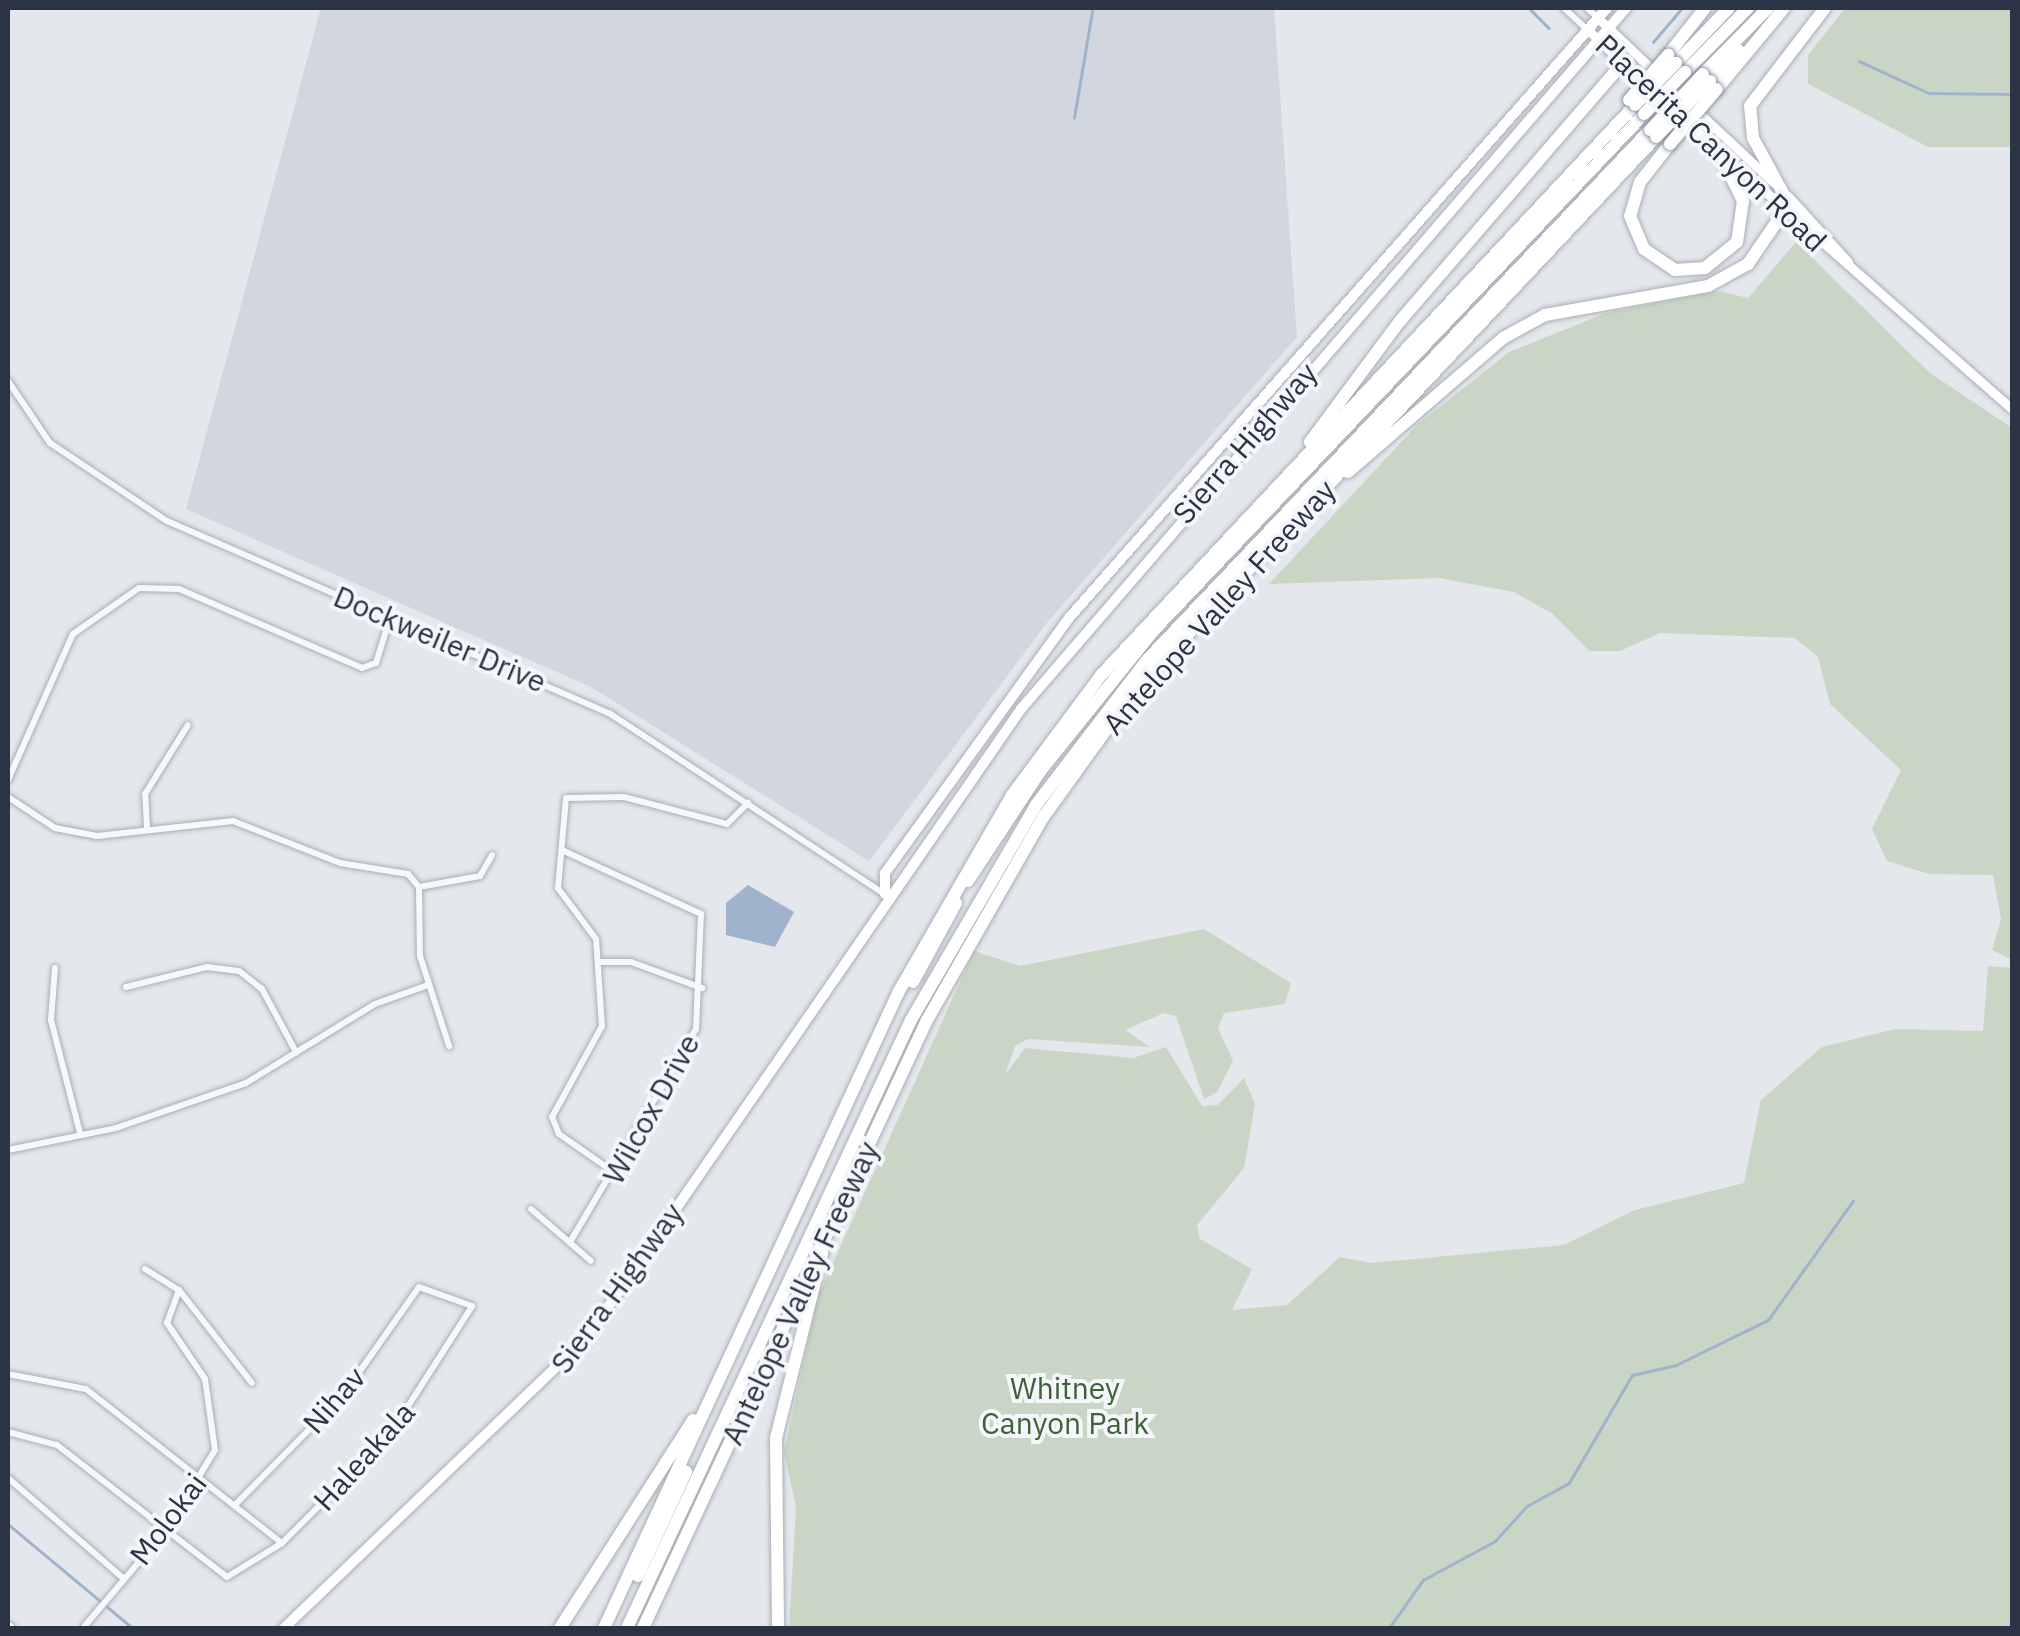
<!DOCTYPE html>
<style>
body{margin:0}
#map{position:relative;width:2020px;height:1636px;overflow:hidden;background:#e4e7ec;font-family:"IBM Plex Sans",sans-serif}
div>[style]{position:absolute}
.built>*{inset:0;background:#d2d6de}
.green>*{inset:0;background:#c9d6c5}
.water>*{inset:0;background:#9fb4cc}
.stream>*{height:2.5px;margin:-1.25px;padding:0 1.25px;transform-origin:1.25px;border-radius:1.25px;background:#9fb4cc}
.roads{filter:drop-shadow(0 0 2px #a9aeb7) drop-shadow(0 0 2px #a9aeb7)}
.minor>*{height:6px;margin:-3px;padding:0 3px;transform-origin:3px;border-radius:3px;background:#f7f8fa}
.secondary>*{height:9px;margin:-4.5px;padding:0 4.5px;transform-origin:4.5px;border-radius:4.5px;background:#fff}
.primary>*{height:10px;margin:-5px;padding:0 5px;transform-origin:5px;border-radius:5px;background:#fff}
.motorway>*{height:12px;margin:-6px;padding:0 6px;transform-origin:6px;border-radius:6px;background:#fff}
.bridges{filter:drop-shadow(0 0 2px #8b94a3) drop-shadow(0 0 2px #8b94a3)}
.motorway-bridge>*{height:12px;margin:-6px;padding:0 6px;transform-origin:6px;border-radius:6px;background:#fff}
span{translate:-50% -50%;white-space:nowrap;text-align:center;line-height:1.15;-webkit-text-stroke:8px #f4f6f9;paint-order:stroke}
.street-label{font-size:30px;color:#2b3445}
.park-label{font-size:30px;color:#3f6138}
.frame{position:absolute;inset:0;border:10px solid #2b3445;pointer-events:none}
</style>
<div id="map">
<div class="built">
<i style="clip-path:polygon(321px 8px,1274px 8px,1297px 337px,1046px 624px,869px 861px,591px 687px,186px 509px)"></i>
</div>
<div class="green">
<i style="clip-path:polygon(1845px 8px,2012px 8px,2012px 147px,1928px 147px,1808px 84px,1808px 55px)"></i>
<i style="clip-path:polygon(1796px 242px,1930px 373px,2012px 428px,2012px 960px,1992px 950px,2001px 919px,1993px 875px,1929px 874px,1887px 861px,1872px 829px,1901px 770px,1830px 704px,1818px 657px,1795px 638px,1660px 633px,1620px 651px,1589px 651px,1553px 614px,1514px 592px,1439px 578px,1269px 584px,1418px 424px,1509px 352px,1606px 313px,1718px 291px,1748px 298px)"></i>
<i style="clip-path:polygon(1204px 929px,1291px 983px,1285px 1004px,1224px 1013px,1218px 1028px,1233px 1061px,1217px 1092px,1204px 1099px,1176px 1016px,1164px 1013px,1125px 1030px,1150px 1047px,1028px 1039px,1015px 1046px,1005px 1075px,1025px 1048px,1133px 1058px,1166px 1047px,1202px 1106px,1218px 1105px,1244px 1078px,1255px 1104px,1244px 1168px,1197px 1225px,1200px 1239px,1252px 1269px,1232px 1310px,1287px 1305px,1340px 1257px,1371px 1263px,1564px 1245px,1635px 1210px,1744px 1183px,1761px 1100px,1822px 1047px,1895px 1029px,1983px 1031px,1988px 966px,2012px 968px,2012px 1628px,789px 1628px,796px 1507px,784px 1452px,818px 1296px,974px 951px,1020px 966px)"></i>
</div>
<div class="water">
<i style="clip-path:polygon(748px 885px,794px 912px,775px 947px,726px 935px,726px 903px)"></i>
</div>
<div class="stream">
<i style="left:1529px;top:8px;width:28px;rotate:45deg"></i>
<i style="left:1653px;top:42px;width:45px;rotate:-49.5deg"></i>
<i style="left:1859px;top:61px;width:77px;rotate:24.6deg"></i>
<i style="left:1929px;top:93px;width:83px;rotate:0.7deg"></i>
<i style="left:1074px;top:118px;width:108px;rotate:-80.4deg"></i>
<i style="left:8px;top:1524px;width:163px;rotate:39.8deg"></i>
<i style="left:1389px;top:1628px;width:59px;rotate:-54.7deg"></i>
<i style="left:1423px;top:1580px;width:82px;rotate:-28.4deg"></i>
<i style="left:1495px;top:1541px;width:47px;rotate:-47.6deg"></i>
<i style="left:1527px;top:1506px;width:48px;rotate:-28.7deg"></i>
<i style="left:1569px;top:1483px;width:125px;rotate:-59.7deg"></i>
<i style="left:1632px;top:1375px;width:45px;rotate:-12.8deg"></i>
<i style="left:1676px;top:1365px;width:102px;rotate:-26.1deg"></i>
<i style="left:1768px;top:1320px;width:146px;rotate:-54.5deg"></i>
</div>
<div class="roads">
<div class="minor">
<i style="left:1564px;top:8px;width:33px;rotate:43deg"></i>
<i style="left:1587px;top:8px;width:13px;rotate:42deg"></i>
<i style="left:8px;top:381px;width:75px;rotate:55.9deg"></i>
<i style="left:50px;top:443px;width:141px;rotate:33.7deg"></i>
<i style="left:167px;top:521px;width:482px;rotate:23.5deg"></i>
<i style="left:609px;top:713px;width:330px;rotate:33.3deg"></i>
<i style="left:8px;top:780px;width:160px;rotate:-66deg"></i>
<i style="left:73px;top:634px;width:80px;rotate:-34.9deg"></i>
<i style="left:139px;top:588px;width:40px;rotate:1.4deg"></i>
<i style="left:179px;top:589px;width:199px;rotate:23.3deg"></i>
<i style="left:362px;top:668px;width:15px;rotate:-20deg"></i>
<i style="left:376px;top:663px;width:47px;rotate:-72.7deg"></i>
<i style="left:8px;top:797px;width:56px;rotate:33.4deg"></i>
<i style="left:55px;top:828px;width:43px;rotate:10.8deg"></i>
<i style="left:97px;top:836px;width:137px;rotate:-6.3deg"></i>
<i style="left:233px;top:821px;width:115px;rotate:21.4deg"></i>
<i style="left:340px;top:863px;width:69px;rotate:9.2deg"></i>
<i style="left:408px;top:874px;width:17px;rotate:50deg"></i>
<i style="left:419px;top:887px;width:69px;rotate:89.2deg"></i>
<i style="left:420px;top:956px;width:95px;rotate:72.1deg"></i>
<i style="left:147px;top:828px;width:34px;rotate:-93deg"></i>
<i style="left:145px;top:794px;width:81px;rotate:-58.1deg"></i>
<i style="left:564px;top:851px;width:151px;rotate:24.7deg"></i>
<i style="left:701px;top:914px;width:115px;rotate:92.5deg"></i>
<i style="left:696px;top:1029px;width:245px;rotate:120.6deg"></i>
<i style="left:419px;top:887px;width:62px;rotate:-10.2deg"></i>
<i style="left:480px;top:876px;width:24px;rotate:-60deg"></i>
<i style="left:601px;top:962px;width:30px"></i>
<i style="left:631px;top:962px;width:76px;rotate:20.1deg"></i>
<i style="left:55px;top:968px;width:52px;rotate:94.4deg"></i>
<i style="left:51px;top:1020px;width:117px;rotate:75.6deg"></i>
<i style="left:126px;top:987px;width:83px;rotate:-13.9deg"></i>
<i style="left:207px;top:967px;width:32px;rotate:7deg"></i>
<i style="left:239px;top:971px;width:29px;rotate:38deg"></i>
<i style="left:262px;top:989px;width:72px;rotate:61.6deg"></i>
<i style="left:8px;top:1150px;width:110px;rotate:-11.5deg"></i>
<i style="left:116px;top:1128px;width:138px;rotate:-19.1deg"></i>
<i style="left:246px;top:1083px;width:151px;rotate:-31.5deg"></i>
<i style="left:375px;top:1004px;width:56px;rotate:-19.7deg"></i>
<i style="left:615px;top:1173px;width:68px;rotate:-145.1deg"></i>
<i style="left:559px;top:1134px;width:18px;rotate:-112deg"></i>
<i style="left:552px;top:1117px;width:104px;rotate:-61.2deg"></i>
<i style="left:602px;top:1026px;width:87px;rotate:-93.9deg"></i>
<i style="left:596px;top:939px;width:64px;rotate:-126.7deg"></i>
<i style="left:558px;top:888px;width:90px;rotate:-84.9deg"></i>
<i style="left:566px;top:798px;width:58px;rotate:-1deg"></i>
<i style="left:624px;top:797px;width:106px;rotate:14.7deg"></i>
<i style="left:727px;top:824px;width:30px;rotate:-45deg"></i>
<i style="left:531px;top:1209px;width:79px;rotate:40.9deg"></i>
<i style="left:145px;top:1269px;width:40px;rotate:32deg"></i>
<i style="left:179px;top:1290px;width:118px;rotate:51.9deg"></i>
<i style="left:8px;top:1374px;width:79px;rotate:10.9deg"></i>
<i style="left:86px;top:1389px;width:249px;rotate:38.2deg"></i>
<i style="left:8px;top:1432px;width:51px;rotate:14.9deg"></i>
<i style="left:57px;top:1445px;width:215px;rotate:37.8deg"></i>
<i style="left:227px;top:1577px;width:65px;rotate:-31.7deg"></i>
<i style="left:282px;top:1543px;width:151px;rotate:-45deg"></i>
<i style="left:389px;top:1436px;width:154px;rotate:-57.4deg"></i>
<i style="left:472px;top:1306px;width:56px;rotate:-160.3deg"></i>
<i style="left:419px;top:1287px;width:132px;rotate:125.1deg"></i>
<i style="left:343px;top:1395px;width:153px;rotate:134.5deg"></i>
<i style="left:8px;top:1478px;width:152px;rotate:41deg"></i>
<i style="left:83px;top:1628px;width:130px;rotate:-49.7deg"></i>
<i style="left:167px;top:1529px;width:92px;rotate:-58.7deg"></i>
<i style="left:215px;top:1450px;width:72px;rotate:-98deg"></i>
<i style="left:205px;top:1379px;width:68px;rotate:-124.2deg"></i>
<i style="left:167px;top:1323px;width:35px;rotate:-70deg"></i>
</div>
<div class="secondary">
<i style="left:1598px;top:18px;width:80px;rotate:43.5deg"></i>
<i style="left:1588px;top:30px;width:81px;rotate:43.5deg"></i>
<i style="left:1697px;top:111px;width:104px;rotate:43.1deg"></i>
<i style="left:1684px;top:120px;width:437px;rotate:41.4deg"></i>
<i style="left:1788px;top:196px;width:89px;rotate:47.7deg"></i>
</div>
<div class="primary">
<i style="left:885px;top:894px;width:21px;rotate:-90deg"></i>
<i style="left:885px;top:873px;width:314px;rotate:-54.2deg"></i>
<i style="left:1069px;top:618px;width:813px;rotate:-48.59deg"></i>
<i style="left:8px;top:1627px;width:2px;rotate:27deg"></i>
<i style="left:284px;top:1628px;width:422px;rotate:-43.8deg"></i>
<i style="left:588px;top:1336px;width:762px;rotate:-55.37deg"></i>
<i style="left:1021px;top:709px;width:926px;rotate:-49.2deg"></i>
</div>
<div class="motorway">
<i style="left:1668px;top:55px;width:60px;rotate:-51.8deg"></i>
<i style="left:1676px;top:63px;width:76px;rotate:-46.1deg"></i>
<i style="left:1685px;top:72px;width:90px;rotate:-45.5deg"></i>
<i style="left:1703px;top:74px;width:93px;rotate:-45.4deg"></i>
<i style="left:1710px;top:81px;width:42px;rotate:-46.9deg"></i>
<i style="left:1717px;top:89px;width:105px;rotate:-50.4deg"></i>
<i style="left:1670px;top:144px;width:48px;rotate:128.3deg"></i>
<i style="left:1640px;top:182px;width:35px;rotate:106deg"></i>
<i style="left:1630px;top:216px;width:36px;rotate:67deg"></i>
<i style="left:1644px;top:249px;width:37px;rotate:34deg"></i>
<i style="left:1675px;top:270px;width:30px;rotate:-4deg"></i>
<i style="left:1705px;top:268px;width:41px;rotate:-39.1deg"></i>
<i style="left:1737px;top:242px;width:41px;rotate:-81.7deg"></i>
<i style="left:1743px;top:201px;width:52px;rotate:-116.1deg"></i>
<i style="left:1310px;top:442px;width:151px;rotate:-53.4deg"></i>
<i style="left:1400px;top:321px;width:341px;rotate:-49.2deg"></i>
<i style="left:1348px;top:472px;width:205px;rotate:-40.8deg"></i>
<i style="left:1503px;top:338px;width:48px;rotate:-28.7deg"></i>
<i style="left:1545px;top:315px;width:166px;rotate:-10.1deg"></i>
<i style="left:1708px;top:286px;width:46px;rotate:-28.8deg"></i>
<i style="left:1748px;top:264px;width:73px;rotate:-55.7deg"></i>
<i style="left:1789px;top:204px;width:75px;rotate:-118.6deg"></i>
<i style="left:1753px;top:138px;width:32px;rotate:-95deg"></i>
<i style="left:1750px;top:106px;width:123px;rotate:-52.6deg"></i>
<i style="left:968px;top:881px;width:133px;rotate:-56.7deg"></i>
<i style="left:1041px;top:770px;width:180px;rotate:-51.1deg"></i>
<i style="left:1154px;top:630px;width:712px;rotate:-46.48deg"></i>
<i style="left:913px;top:982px;width:90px;rotate:-61.4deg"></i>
<i style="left:638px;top:1576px;width:115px;rotate:-65.2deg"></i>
<i style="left:560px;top:1628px;width:247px;rotate:-57.4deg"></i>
<i style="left:604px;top:1628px;width:702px;rotate:-65.15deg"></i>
<i style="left:899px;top:991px;width:226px;rotate:-60deg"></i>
<i style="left:1012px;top:795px;width:151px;rotate:-53.4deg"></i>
<i style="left:1102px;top:674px;width:780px;rotate:-46.87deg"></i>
<i style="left:627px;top:1628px;width:671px;rotate:-64.96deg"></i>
<i style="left:911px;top:1020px;width:249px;rotate:-59.8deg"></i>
<i style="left:1036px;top:805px;width:183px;rotate:-52.6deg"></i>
<i style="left:1147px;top:660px;width:731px;rotate:-46.5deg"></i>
<i style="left:643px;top:1628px;width:671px;rotate:-64.96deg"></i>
<i style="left:927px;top:1020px;width:235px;rotate:-60.2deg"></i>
<i style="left:1044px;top:816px;width:154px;rotate:-54.2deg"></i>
<i style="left:1134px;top:691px;width:761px;rotate:-46.7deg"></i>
<i style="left:778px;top:1628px;width:190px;rotate:-90.6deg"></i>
<i style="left:776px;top:1438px;width:191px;rotate:-76deg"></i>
</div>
</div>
<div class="bridges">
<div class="motorway-bridge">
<i style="left:1629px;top:100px;width:60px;rotate:-49.1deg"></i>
<i style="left:1635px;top:105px;width:59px;rotate:-45.7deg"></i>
<i style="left:1644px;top:114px;width:59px;rotate:-45.7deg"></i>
<i style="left:1650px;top:130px;width:77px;rotate:-46.6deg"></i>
<i style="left:1656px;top:137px;width:78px;rotate:-46deg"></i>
<i style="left:1670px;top:144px;width:72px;rotate:-49.5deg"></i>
</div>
</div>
<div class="street-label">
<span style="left:1711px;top:143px;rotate:43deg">Placerita Canyon Road</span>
<span style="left:1245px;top:443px;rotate:-49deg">Sierra Highway</span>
<span style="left:1219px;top:607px;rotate:-48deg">Antelope Valley Freeway</span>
<span style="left:440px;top:639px;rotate:23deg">Dockweiler Drive</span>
<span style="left:651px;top:1109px;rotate:-61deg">Wilcox Drive</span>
<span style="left:617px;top:1288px;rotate:-54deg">Sierra Highway</span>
<span style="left:800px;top:1293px;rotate:-65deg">Antelope Valley Freeway</span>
<span style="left:334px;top:1400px;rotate:-49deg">Nihav</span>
<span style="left:364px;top:1456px;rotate:-48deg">Haleakala</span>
<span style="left:168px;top:1519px;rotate:-53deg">Molokai</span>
</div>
<div class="park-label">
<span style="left:1065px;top:1405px">Whitney<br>Canyon Park</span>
</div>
<div class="frame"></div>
</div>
